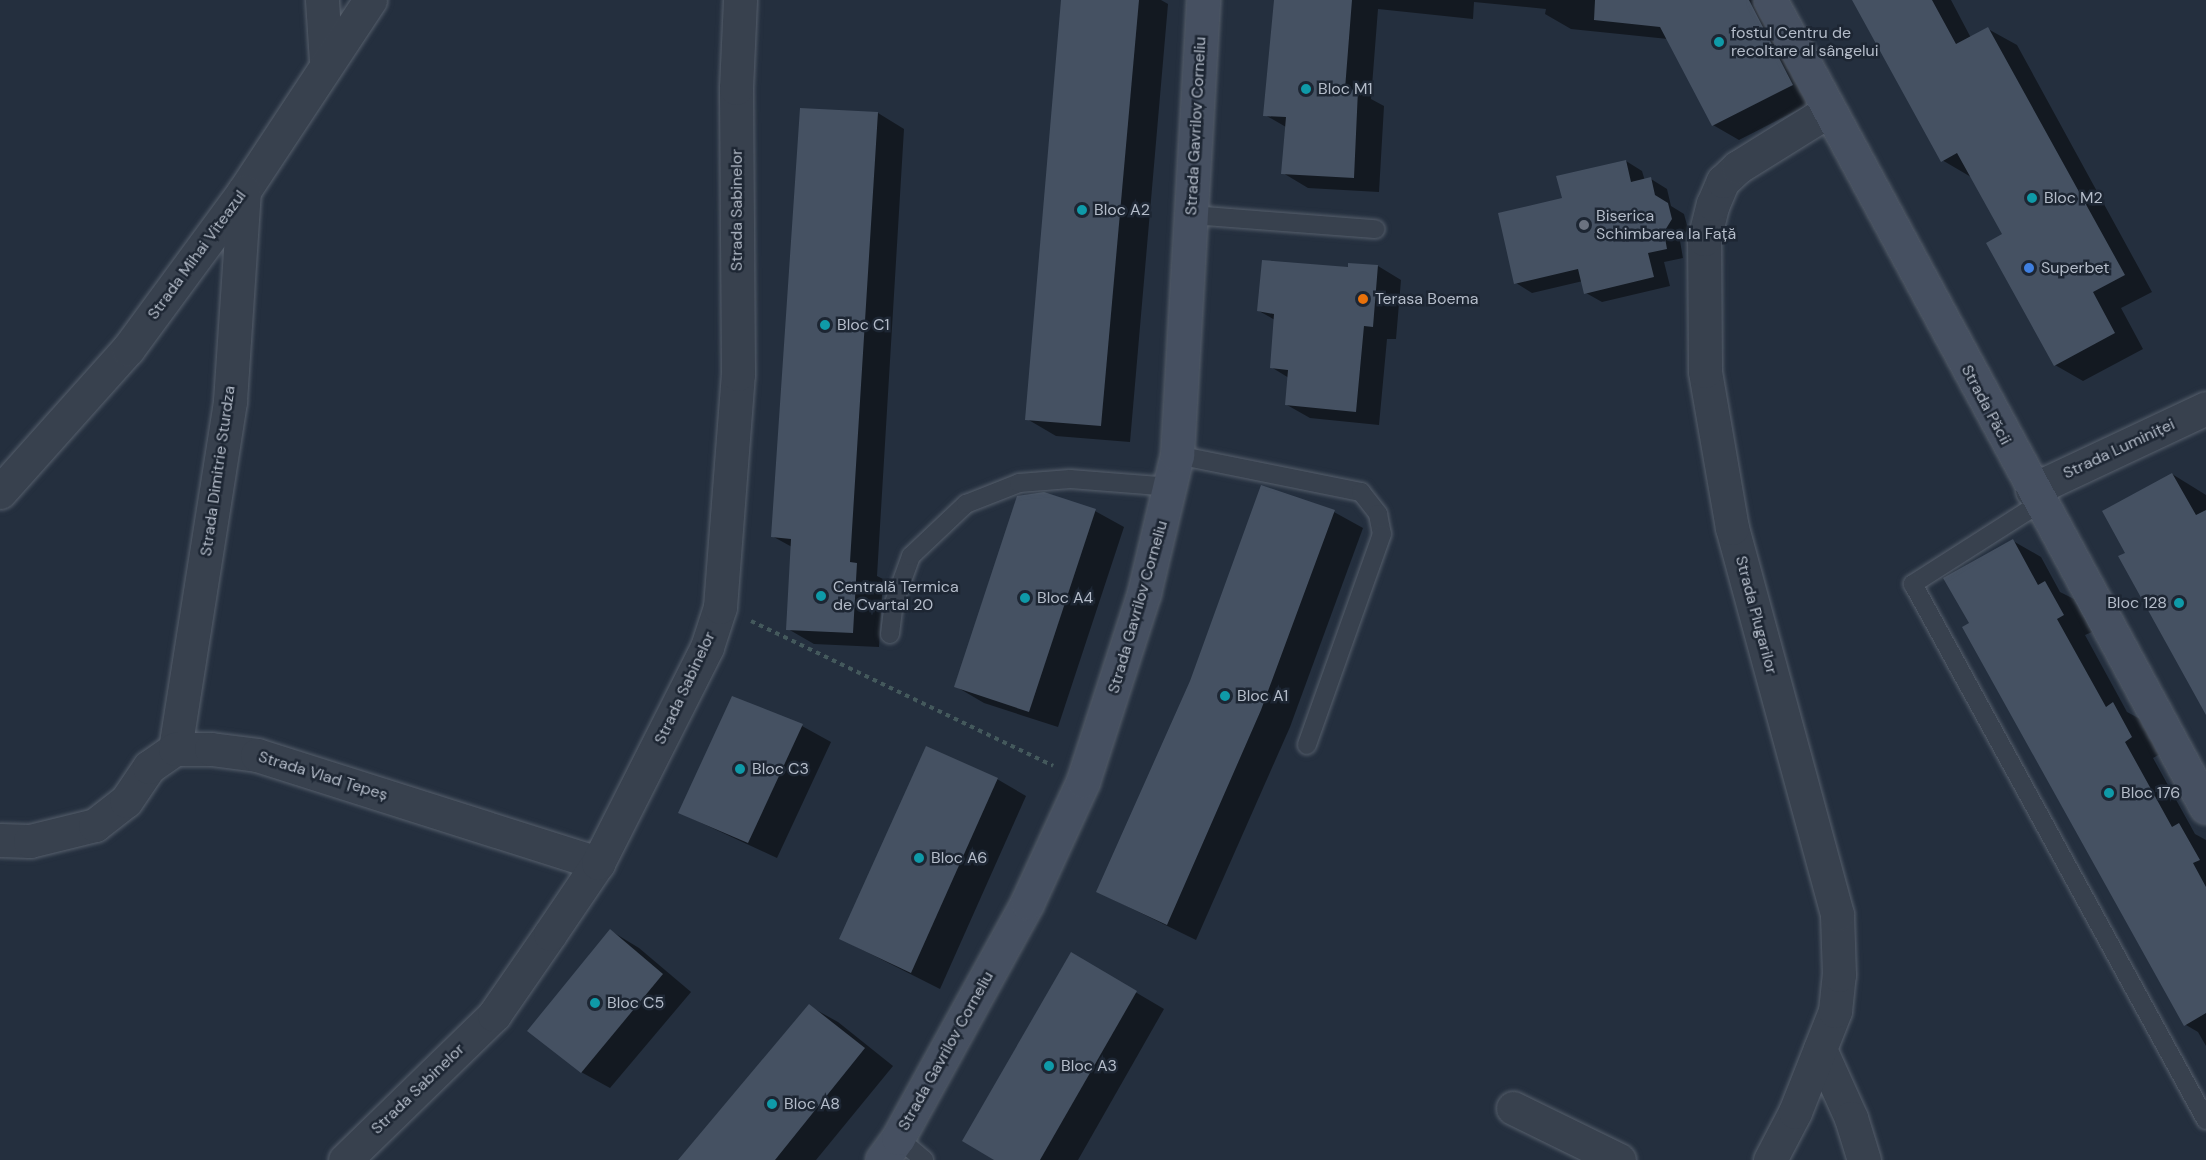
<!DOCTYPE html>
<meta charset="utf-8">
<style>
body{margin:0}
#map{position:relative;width:2206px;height:1160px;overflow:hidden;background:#242f3e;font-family:"DM Sans",sans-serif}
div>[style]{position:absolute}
.shadow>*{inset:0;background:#0007}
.building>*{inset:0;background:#455162}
.path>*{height:4px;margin-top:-2px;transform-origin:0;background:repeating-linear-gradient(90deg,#44595c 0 4.5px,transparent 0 9px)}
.roads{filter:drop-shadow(0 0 2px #565f6c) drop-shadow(0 0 2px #565f6c)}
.lane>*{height:18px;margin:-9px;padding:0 9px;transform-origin:9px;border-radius:9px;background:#38414e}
.street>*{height:33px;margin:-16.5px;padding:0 16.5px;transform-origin:16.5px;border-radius:16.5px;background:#38414e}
.secondary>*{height:33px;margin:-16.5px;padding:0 16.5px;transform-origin:16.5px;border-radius:16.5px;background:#465061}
.dots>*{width:16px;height:16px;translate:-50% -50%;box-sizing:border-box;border:3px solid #1d2633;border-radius:50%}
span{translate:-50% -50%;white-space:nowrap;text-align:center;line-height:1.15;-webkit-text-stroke:5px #1d2633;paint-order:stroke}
.poi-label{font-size:16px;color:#b4bcc9}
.left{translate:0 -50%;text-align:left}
.right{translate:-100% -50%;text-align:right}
.street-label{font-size:16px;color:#b4bcc9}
</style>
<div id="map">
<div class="shadow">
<i style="clip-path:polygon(1062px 0,1161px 0,1168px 4px,1130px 442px,1056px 436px,1027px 419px)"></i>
<i style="clip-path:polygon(1275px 0,1766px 0,1817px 100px,1739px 140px,1713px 125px,1668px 39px,1571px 29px,1545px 14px,1546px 9px,1474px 2px,1473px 19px,1378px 9px,1371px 99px,1384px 106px,1379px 192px,1308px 188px,1283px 173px,1286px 127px,1265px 115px)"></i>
<i style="clip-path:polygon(1854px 0,1951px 0,1971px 38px,1988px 29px,2017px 45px,2152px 292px,2121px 308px,2143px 349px,2083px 381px,2055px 365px,2004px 235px,1971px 177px,1942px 160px)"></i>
<i style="clip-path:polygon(878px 113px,904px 129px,877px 576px,883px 579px,879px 647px,814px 644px,788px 629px,792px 547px,772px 536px)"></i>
<i style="clip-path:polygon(1626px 161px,1642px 171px,1645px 181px,1651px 179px,1667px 189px,1671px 206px,1684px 214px,1688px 229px,1680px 241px,1683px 258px,1664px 262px,1670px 286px,1602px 302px,1586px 293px,1583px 281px,1532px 293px,1516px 283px,1564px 199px)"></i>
<i style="clip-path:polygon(1349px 264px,1378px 266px,1401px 280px,1396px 339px,1387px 339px,1379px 425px,1310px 418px,1287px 405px,1289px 378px,1271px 367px,1275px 320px,1259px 311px,1349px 268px)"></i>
<i style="clip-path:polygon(2172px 474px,2206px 495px,2206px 711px,2127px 554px)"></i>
<i style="clip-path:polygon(1095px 511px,1124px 527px,1058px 727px,984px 703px,955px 686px)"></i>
<i style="clip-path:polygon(1334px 512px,1363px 528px,1290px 727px,1196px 940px,1098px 892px)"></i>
<i style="clip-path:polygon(2013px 541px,2041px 557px,2060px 592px,2074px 599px,2092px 632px,2085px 635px,2127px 712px,2142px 720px,2160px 754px,2153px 758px,2195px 834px,2206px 840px,2206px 1046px,2198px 1032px,2186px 1025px,1971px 624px)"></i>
<i style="clip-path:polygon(732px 698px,802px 726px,831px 742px,777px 858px,680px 813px)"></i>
<i style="clip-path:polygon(997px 779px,1026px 796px,940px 989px,841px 939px)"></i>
<i style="clip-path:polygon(611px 931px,639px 948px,691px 992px,610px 1088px,581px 1072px)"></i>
<i style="clip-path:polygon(1071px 954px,1164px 1009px,1078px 1160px,997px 1160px)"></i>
<i style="clip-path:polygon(809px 1006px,838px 1022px,893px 1066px,816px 1160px,680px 1160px)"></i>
</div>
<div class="building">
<i style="clip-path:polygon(1061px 0,1139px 0,1101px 426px,1025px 420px)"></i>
<i style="clip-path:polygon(1274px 0,1352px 0,1345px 89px,1358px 90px,1354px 178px,1281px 174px,1286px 117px,1263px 116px)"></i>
<i style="clip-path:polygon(1595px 0,1749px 0,1793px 85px,1712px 126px,1660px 27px,1594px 20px)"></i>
<i style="clip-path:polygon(1852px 0,1932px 0,1956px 44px,1988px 27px,2125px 275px,2093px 292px,2115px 333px,2054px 366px,1986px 243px,2002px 234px,1957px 153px,1941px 162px)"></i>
<i style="clip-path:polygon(800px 108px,878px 112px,850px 562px,857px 563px,853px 633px,786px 630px,791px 539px,771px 537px)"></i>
<i style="clip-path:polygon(1626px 160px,1631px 182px,1651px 177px,1655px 195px,1668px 203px,1672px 219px,1664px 232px,1667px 249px,1648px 253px,1654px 277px,1584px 294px,1578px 269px,1514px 284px,1498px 213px,1562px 198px,1556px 176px)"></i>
<i style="clip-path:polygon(1262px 260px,1348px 267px,1348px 263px,1378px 265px,1373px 327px,1364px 326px,1356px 412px,1285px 405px,1288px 370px,1270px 368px,1274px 314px,1257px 311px)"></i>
<i style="clip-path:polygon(2172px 473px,2196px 515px,2206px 510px,2206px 715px,2118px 556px,2125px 553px,2102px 511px)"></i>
<i style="clip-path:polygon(1261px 485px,1335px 510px,1261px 710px,1167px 925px,1096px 892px,1190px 681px)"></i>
<i style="clip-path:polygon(1044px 492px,1096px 509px,1029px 712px,954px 687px,1017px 496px)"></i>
<i style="clip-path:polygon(2013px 539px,2038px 585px,2045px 581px,2064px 615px,2057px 619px,2106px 707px,2113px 702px,2132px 737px,2125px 742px,2172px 827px,2179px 823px,2200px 860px,2193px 863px,2206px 887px,2206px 1013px,2184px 1026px,1962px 627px,1969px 623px,1943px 578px)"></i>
<i style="clip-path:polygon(732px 696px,803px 724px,748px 843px,678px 813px)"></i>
<i style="clip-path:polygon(926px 746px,998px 778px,911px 973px,839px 939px)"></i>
<i style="clip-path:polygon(610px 929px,663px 974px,581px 1073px,527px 1031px)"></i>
<i style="clip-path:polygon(1071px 952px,1137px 991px,1040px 1160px,994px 1160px,962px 1141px)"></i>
<i style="clip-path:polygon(809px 1004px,865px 1048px,775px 1160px,678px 1160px)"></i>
</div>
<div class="path">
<i style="left:751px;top:621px;width:335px;rotate:25.6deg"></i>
</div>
<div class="roads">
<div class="lane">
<i style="left:1191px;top:215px;width:185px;rotate:4.4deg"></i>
<i style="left:1177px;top:455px;width:188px;rotate:11.4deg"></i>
<i style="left:1361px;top:492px;width:28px;rotate:52deg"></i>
<i style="left:1378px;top:514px;width:20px;rotate:79deg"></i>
<i style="left:1382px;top:534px;width:224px;rotate:109.6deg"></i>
<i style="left:2040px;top:503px;width:151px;rotate:147.5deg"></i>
<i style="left:1913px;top:584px;width:611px;rotate:61.34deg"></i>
<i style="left:890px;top:634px;width:31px;rotate:-83deg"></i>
<i style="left:894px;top:603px;width:50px;rotate:-70.1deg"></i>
<i style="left:911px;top:556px;width:76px;rotate:-43.4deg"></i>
<i style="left:966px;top:504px;width:57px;rotate:-21.6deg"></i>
<i style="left:1019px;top:483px;width:51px;rotate:-4.5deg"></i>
<i style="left:1070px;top:479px;width:102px;rotate:4.5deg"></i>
<i style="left:898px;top:1138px;width:34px;rotate:40deg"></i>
</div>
<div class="street">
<i style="left:322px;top:0;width:62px;rotate:86.3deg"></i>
<i style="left:2032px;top:490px;width:192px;rotate:-25.2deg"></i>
<i style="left:0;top:492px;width:192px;rotate:-48.2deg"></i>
<i style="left:128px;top:349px;width:196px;rotate:-53.7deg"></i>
<i style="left:244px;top:191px;width:229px;rotate:-56.6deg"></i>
<i style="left:175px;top:749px;width:352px;rotate:-81deg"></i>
<i style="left:230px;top:401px;width:210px;rotate:-86.2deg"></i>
<i style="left:0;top:840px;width:30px;rotate:2deg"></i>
<i style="left:30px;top:841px;width:67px;rotate:-13.8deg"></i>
<i style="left:95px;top:825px;width:39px;rotate:-38deg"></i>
<i style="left:126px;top:801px;width:41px;rotate:-55.9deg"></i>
<i style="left:149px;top:767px;width:32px;rotate:-35deg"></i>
<i style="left:175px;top:749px;width:36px"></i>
<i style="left:211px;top:749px;width:46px;rotate:7.4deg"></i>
<i style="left:257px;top:755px;width:358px;rotate:17.6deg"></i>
<i style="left:1820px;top:1049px;width:76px;rotate:65.8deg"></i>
<i style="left:1851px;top:1118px;width:44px;rotate:72.8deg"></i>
<i style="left:1513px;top:1108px;width:118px;rotate:26.1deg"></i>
<i style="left:345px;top:1160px;width:208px;rotate:-44.2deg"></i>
<i style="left:494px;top:1015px;width:98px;rotate:-55.3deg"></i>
<i style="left:550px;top:934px;width:86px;rotate:-55.9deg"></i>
<i style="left:598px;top:863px;width:242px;rotate:-63.2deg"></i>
<i style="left:707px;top:647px;width:42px;rotate:-72deg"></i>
<i style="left:720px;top:607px;width:234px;rotate:-85.6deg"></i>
<i style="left:738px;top:374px;width:286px;rotate:-90.4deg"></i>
<i style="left:736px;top:88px;width:88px;rotate:-87.4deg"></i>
<i style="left:1770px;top:1160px;width:54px;rotate:-62.5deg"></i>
<i style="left:1795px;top:1112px;width:109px;rotate:-68.4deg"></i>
<i style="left:1835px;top:1011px;width:36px;rotate:-84deg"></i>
<i style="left:1839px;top:975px;width:61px;rotate:-91.9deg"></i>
<i style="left:1837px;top:914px;width:400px;rotate:-105.2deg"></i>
<i style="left:1732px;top:528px;width:159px;rotate:-99.8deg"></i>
<i style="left:1705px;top:371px;width:132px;rotate:-90.4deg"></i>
<i style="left:1704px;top:239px;width:36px;rotate:-76deg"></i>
<i style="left:1713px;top:204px;width:25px;rotate:-67deg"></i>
<i style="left:1723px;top:181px;width:21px;rotate:-43deg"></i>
<i style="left:1738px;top:167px;width:106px;rotate:-31.9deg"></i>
</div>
<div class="secondary">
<i style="left:1770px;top:0;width:917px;rotate:61.62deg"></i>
<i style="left:882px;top:1160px;width:27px;rotate:-54deg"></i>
<i style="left:898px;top:1138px;width:268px;rotate:-61.2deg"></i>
<i style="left:1027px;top:903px;width:134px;rotate:-65.3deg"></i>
<i style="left:1083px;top:781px;width:198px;rotate:-72deg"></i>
<i style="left:1144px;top:593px;width:142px;rotate:-76.6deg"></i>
<i style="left:1177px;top:455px;width:456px;rotate:-86.7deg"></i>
</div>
</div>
<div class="dots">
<i style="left:1719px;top:42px;background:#0f9aa8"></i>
<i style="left:1306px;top:89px;background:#0f9aa8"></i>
<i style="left:2032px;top:198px;background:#0f9aa8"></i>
<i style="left:1082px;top:210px;background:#0f9aa8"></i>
<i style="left:1584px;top:225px;background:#6b7280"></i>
<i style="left:2029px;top:268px;background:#3f7fe0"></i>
<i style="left:1363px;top:299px;background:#e8710a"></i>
<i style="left:825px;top:325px;background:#0f9aa8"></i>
<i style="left:821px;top:596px;background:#0f9aa8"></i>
<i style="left:1025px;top:598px;background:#0f9aa8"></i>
<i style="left:2179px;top:603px;background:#0f9aa8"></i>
<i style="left:1225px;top:696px;background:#0f9aa8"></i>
<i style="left:740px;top:769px;background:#0f9aa8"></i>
<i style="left:2109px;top:793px;background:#0f9aa8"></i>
<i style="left:919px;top:858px;background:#0f9aa8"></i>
<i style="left:595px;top:1003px;background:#0f9aa8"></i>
<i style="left:1049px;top:1066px;background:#0f9aa8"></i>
<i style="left:772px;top:1104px;background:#0f9aa8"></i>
</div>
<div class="poi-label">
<span class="left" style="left:1731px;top:42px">fostul Centru de<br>recoltare al sângelui</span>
<span class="left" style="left:1318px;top:89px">Bloc M1</span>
<span class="left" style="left:2044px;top:198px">Bloc M2</span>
<span class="left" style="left:1094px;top:210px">Bloc A2</span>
<span class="left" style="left:1596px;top:225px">Biserica<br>Schimbarea la Față</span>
<span class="left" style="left:2041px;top:268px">Superbet</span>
<span class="left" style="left:1375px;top:299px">Terasa Boema</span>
<span class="left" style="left:837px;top:325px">Bloc C1</span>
<span class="left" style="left:833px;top:596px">Centrală Termica<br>de Cvartal 20</span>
<span class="left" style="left:1037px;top:598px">Bloc A4</span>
<span class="right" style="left:2167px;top:603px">Bloc 128</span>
<span class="left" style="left:1237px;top:696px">Bloc A1</span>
<span class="left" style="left:752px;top:769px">Bloc C3</span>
<span class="left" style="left:2121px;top:793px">Bloc 176</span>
<span class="left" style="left:931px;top:858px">Bloc A6</span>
<span class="left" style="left:607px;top:1003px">Bloc C5</span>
<span class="left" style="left:1061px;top:1066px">Bloc A3</span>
<span class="left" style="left:784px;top:1104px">Bloc A8</span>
</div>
<div class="street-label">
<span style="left:1196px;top:126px;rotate:-87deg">Strada Gavrilov Corneliu</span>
<span style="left:737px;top:210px;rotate:-90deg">Strada Sabinelor</span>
<span style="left:197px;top:255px;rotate:-54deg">Strada Mihai Viteazul</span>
<span style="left:1986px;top:405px;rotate:62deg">Strada Păcii</span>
<span style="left:2119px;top:449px;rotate:-25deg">Strada Luminiței</span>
<span style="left:218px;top:471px;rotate:-82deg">Strada Dimitrie Sturdza</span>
<span style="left:1138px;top:607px;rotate:-74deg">Strada Gavrilov Corneliu</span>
<span style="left:1756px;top:615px;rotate:75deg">Strada Plugarilor</span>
<span style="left:685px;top:688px;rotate:-65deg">Strada Sabinelor</span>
<span style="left:323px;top:776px;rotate:17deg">Strada Vlad Țepeș</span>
<span style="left:946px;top:1051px;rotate:-61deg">Strada Gavrilov Corneliu</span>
<span style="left:418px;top:1089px;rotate:-44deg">Strada Sabinelor</span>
</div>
</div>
